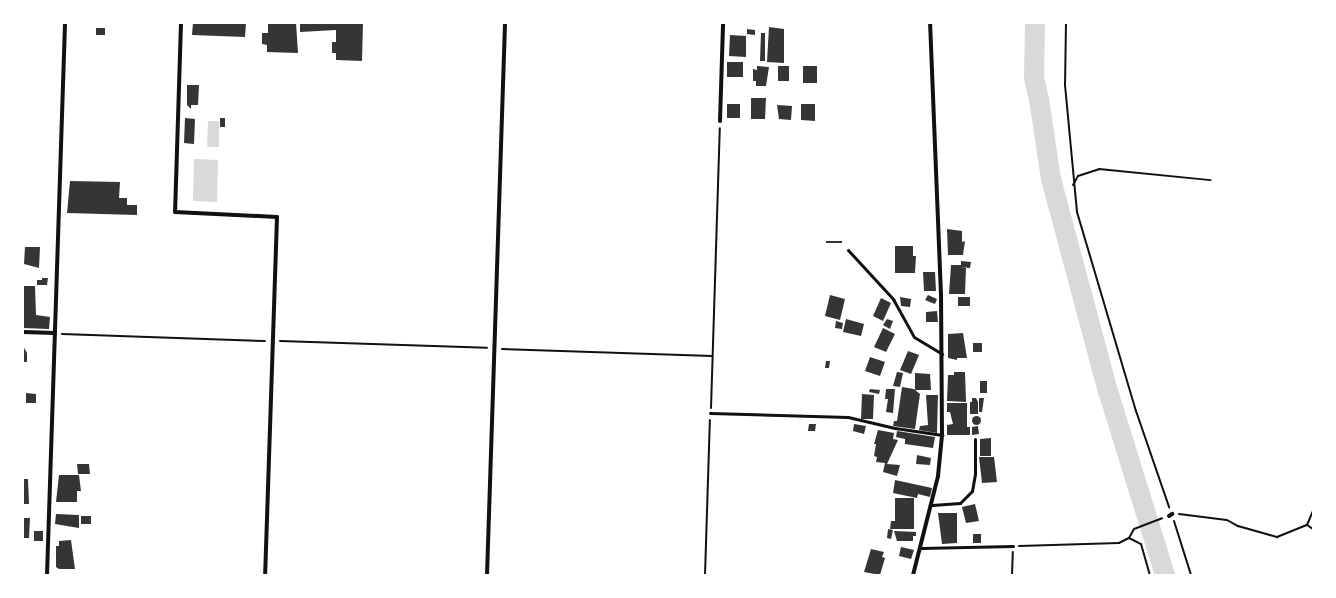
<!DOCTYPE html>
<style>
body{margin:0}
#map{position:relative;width:1336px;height:598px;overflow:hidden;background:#fff;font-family:Rubik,sans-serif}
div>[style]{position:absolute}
.water>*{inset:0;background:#d9d9d9}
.river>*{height:20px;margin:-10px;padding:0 10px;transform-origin:10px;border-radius:10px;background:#d9d9d9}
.building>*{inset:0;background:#353535}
.round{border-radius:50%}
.path>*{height:2px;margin:-1px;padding:0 1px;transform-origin:1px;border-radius:1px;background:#111}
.service>*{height:3px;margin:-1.5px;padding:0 1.5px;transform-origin:1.5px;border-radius:1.5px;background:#111}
.minor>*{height:4px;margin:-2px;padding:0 2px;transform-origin:2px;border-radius:2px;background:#111}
span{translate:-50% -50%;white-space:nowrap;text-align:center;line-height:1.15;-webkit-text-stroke:3px #fff;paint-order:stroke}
.frame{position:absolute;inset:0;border:24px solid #fff;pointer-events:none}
</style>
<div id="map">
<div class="water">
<i style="clip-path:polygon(208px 121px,219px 121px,219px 147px,207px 147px)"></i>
<i style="clip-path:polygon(194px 159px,218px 160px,217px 202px,193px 201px)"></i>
</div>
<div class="river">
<i style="left:1035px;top:23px;width:55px;rotate:91deg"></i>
<i style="left:1034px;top:78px;width:22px;rotate:77deg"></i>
<i style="left:1039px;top:99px;width:81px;rotate:81.5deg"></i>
<i style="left:1051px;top:179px;width:220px;rotate:75deg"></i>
<i style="left:1108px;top:391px;width:193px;rotate:72.8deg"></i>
</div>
<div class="building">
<i style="clip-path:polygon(193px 23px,246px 23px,245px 37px,192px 35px)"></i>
<i style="clip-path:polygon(261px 23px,296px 23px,298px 53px,267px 52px,267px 45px,262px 44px,262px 33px,268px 33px,268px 24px)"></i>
<i style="clip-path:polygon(300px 23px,363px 23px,362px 61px,336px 60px,336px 53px,332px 53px,332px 42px,336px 42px,336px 30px,300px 32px)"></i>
<i style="clip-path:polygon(769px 27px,784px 29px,784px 63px,767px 62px)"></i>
<i style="clip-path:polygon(96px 28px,105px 28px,105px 35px,96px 35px)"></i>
<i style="clip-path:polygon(747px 29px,755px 30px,755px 35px,747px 34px)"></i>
<i style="clip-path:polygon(761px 33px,765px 33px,765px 61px,760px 61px)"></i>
<i style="clip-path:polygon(730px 35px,746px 36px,746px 57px,729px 56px)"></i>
<i style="clip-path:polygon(727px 62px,743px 62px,743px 77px,727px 77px)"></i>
<i style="clip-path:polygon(757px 66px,769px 67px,766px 86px,756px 86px,756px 81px,753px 81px,753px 69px,757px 70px)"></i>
<i style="clip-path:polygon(778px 66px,789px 66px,789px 81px,778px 81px)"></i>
<i style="clip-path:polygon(803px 66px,817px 66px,817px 83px,803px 83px)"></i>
<i style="clip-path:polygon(187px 85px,199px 85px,198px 105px,191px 105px,191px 109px,187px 105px)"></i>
<i style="clip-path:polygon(751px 98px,766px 98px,765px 119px,751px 119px)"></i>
<i style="clip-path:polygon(727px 104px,740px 104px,740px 118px,727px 118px)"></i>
<i style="clip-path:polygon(801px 104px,815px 104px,815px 121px,801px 120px)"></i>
<i style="clip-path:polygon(777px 105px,792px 106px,791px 120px,779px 119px)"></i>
<i style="clip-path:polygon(185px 118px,195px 119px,194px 144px,184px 143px)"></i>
<i style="clip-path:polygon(220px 118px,225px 118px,225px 127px,220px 127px)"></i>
<i style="clip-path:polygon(70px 181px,120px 182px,119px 198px,127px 198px,127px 205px,137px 205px,137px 215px,67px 213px)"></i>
<i style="clip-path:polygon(947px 229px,962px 231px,962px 242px,965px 241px,963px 255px,948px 255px)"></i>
<i style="clip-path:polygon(826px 241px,842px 241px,842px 243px,826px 243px)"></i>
<i style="clip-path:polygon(895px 246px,913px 246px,913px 256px,916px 256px,915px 273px,895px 273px)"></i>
<i style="clip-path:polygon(25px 247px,40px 247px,39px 268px,24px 264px)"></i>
<i style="clip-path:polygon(961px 261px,971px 262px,970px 268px,960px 267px,966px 268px,965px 294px,949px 294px,951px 265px,961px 265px)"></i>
<i style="clip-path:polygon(923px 272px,935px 272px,936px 291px,924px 291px)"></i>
<i style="clip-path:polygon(42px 278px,48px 278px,47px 285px,37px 285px,37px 280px,42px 280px)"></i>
<i style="clip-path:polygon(23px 286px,35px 286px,36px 315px,50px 317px,49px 329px,23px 328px)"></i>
<i style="clip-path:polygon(830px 295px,845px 299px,840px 320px,825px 316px)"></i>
<i style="clip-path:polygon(928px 295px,937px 299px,935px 304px,925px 300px)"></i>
<i style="clip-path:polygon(900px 297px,911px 299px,910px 307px,901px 306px)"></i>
<i style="clip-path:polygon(958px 297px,970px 297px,970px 306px,958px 306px)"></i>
<i style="clip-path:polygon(881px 298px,891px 303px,883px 321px,873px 316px)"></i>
<i style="clip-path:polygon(937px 311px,938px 322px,926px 322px,926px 312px)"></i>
<i style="clip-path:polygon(846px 319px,864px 324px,861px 336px,843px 332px)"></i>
<i style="clip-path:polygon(887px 319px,893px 321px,890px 329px,883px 325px)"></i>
<i style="clip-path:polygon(836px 321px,843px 323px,842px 329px,835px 328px)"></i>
<i style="clip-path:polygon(883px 328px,895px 334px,886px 352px,874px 347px)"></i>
<i style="clip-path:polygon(963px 333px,967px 358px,957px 358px,957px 360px,948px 358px,948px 334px)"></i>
<i style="clip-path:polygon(973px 343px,982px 343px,982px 352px,973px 352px)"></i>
<i style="clip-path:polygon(23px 346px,27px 353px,27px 362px,23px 362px)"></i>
<i style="clip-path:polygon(908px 351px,919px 355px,911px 374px,900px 370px)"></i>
<i style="clip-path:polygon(870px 357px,885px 362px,880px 376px,865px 371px)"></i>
<i style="clip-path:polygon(826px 361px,830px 361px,829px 368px,825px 368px)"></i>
<i style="clip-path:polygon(897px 372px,903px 373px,900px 387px,893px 386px)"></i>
<i style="clip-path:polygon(954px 372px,965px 372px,966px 402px,947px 401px,948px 375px,954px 375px)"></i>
<i style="clip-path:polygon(915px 373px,930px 374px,931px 390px,915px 390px)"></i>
<i style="clip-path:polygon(980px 381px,987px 381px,987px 393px,980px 393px)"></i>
<i style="clip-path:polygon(902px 387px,914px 389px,920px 394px,915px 429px,893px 426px,894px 421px,897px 421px)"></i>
<i style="clip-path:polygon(870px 389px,880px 390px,879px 394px,869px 392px)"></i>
<i style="clip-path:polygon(886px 389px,895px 389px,893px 413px,886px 412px,888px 399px,885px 399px)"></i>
<i style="clip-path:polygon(26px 393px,36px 394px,36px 403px,26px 403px)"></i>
<i style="clip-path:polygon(862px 394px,874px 395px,873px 419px,861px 419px)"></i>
<i style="clip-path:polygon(926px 395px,938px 395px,937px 433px,919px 430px,920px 426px,928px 425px)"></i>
<i style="clip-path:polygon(972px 398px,976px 398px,978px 402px,978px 414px,970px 414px,970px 402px,972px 402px)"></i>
<i style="clip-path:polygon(979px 398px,984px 398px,982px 412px,979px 412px)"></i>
<i style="clip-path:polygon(947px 403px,967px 403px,967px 427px,970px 427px,970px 435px,947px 435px,947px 425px,953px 424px,950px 412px,947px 412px)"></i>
<i class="round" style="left:971.5px;top:415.5px;width:9px;height:9px"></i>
<i style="clip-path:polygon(809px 424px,816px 424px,815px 431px,808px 431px)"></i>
<i style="clip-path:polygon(854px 424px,866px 426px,864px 434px,853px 431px)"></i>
<i style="clip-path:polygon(978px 426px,979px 434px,972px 435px,972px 427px)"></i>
<i style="clip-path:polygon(878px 430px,894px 433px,893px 439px,898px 440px,887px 464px,900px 465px,897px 476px,883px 472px,885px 463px,876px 462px,877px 457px,874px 456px,876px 444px,874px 444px)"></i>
<i style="clip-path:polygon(897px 431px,935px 437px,933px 448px,905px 444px,905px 439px,896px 437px)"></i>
<i style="clip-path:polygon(991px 438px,991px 456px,980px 456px,980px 439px)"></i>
<i style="clip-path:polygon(917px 455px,931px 458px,930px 465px,916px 464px)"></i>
<i style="clip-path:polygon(979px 457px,994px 457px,997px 482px,982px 483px)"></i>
<i style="clip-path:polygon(77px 464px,89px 464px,90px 474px,78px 474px)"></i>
<i style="clip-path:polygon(59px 475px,79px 475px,81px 491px,77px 491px,77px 502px,56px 502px)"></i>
<i style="clip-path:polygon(23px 479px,28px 479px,29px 504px,23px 504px)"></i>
<i style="clip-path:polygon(895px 480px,932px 488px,930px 497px,918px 494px,917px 498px,893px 493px)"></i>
<i style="clip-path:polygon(895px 498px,914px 498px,914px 529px,890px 529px,891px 521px,895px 521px)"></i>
<i style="clip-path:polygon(975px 504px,979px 521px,966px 523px,962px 507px)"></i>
<i style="clip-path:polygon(938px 513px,957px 513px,957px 543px,942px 544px)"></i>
<i style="clip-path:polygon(56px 514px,79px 515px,79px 528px,55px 524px)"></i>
<i style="clip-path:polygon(81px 516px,91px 516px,91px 524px,81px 524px)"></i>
<i style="clip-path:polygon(23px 518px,30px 518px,29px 538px,23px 538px)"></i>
<i style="clip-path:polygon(888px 529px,893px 530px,891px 539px,887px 538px)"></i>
<i style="clip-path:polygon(34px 531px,43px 531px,43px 541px,34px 541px)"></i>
<i style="clip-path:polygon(894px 531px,916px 532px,916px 536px,913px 536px,913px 541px,897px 541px)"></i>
<i style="clip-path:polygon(973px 534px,981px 534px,981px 543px,973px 543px)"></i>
<i style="clip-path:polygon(71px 540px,75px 569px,59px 569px,56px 567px,56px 546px,59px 546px,59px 541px)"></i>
<i style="clip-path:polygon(901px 547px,914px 550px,911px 559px,899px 556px)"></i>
<i style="clip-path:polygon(871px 549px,884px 552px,882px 557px,885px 558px,880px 575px,864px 572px)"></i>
</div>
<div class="path">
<i style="left:1066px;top:23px;width:62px;rotate:90.9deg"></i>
<i style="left:1065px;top:85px;width:128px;rotate:84.6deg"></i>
<i style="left:1077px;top:212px;width:208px;rotate:73.5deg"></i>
<i style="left:1136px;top:411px;width:102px;rotate:71deg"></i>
<i style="left:1073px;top:185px;width:10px;rotate:-61deg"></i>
<i style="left:1078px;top:176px;width:22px;rotate:-18deg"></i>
<i style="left:1099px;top:169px;width:112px;rotate:5.7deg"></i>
<i style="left:62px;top:334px;width:203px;rotate:2deg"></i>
<i style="left:280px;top:341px;width:207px;rotate:1.9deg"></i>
<i style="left:502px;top:349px;width:210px;rotate:1.9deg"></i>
<i style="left:711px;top:408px;width:280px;rotate:-88.2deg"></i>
<i style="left:1179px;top:514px;width:48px;rotate:7.1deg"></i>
<i style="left:1227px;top:520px;width:13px;rotate:29deg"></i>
<i style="left:1238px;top:526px;width:41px;rotate:15.8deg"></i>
<i style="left:1277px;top:537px;width:32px;rotate:-22deg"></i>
<i style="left:1307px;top:525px;width:15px;rotate:-67deg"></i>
<i style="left:1174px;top:521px;width:57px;rotate:72.5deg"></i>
<i style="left:1307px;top:525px;width:7px;rotate:34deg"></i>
<i style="left:1129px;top:538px;width:13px;rotate:27deg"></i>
<i style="left:1141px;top:544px;width:32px;rotate:74deg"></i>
<i style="left:1019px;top:546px;width:100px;rotate:-1.7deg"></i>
<i style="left:1119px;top:543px;width:11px;rotate:-27deg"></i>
<i style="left:1129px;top:538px;width:10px;rotate:-61deg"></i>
<i style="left:1134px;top:529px;width:30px;rotate:-21deg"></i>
<i style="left:705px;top:575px;width:155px;rotate:-88.2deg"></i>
<i style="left:1012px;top:575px;width:23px;rotate:-88deg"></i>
</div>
<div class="service">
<i style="left:848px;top:250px;width:67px;rotate:47.4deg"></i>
<i style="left:893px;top:299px;width:43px;rotate:61.1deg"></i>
<i style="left:914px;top:337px;width:33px;rotate:31deg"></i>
<i style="left:710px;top:413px;width:138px;rotate:1.7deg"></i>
<i style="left:848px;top:417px;width:48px;rotate:13.2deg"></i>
<i style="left:895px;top:428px;width:48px;rotate:8.5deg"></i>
<i style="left:932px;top:505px;width:28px;rotate:-4deg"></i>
<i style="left:960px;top:503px;width:17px;rotate:-45deg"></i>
<i style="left:972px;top:491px;width:17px;rotate:-80deg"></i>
<i style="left:975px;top:474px;width:35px;rotate:-90deg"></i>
<i style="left:921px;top:548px;width:92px;rotate:-1.2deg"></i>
</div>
<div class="minor">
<i style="left:181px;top:23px;width:189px;rotate:91.8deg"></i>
<i style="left:175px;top:212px;width:102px;rotate:2.8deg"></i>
<i style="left:277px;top:217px;width:358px;rotate:91.9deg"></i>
<i style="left:720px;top:121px;width:98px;rotate:-88.2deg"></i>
<i style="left:23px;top:332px;width:32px;rotate:2deg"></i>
<i style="left:1169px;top:516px;width:4px;rotate:-34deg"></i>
<i style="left:47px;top:575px;width:552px;rotate:-88.13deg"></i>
<i style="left:487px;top:575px;width:552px;rotate:-88.13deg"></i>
<i style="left:913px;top:575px;width:102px;rotate:-75.8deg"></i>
<i style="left:938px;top:476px;width:41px;rotate:-84.4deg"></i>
<i style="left:942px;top:435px;width:140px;rotate:-90.4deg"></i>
<i style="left:941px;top:295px;width:272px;rotate:-92.3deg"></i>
</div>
<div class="frame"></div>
</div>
